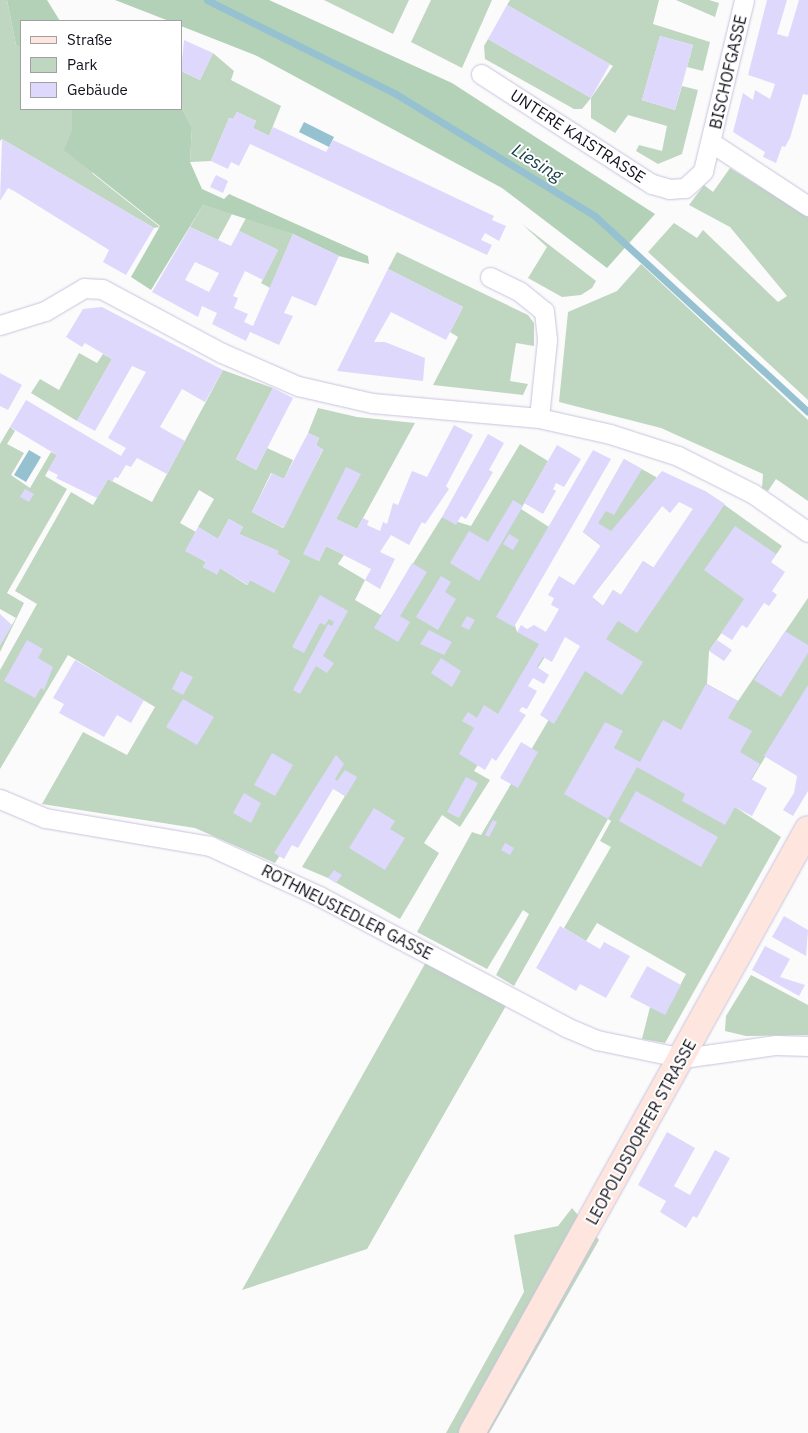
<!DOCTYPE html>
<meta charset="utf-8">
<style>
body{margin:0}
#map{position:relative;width:808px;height:1433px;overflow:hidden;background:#fbfbfb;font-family:"IBM Plex Sans",sans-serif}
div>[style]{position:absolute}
.green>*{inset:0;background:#bfd6c1}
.forest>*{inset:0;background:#b2d1b6}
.water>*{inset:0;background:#96c1d1}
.stream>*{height:7px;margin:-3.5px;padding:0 3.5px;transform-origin:3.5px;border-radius:3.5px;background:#96c1d1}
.building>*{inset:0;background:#ded8fd}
.roads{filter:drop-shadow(0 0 1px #c8c3e0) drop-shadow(0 0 1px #c8c3e0)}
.street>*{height:19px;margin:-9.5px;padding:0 9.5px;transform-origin:9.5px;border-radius:9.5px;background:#fff}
.secondary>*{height:26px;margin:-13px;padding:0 13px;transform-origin:13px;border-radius:13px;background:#fee6df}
span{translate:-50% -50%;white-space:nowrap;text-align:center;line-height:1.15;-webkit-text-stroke:4px #fff;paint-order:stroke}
.street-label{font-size:16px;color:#13111b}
.water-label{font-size:18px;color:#163d49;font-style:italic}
.legend{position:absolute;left:20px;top:20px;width:162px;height:90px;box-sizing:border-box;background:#fff;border:1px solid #a1a0a4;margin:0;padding:6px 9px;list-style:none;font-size:15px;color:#13111b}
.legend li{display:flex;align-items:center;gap:10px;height:25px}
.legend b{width:25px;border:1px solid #a1a0a4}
</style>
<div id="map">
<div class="green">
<i style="clip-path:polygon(0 0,7px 0,16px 45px,21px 48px,21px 109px,72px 109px,72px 131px,93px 174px,160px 227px,154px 228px,2px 139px,0 141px)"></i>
<i style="clip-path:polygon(324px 0,409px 0,393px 34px)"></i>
<i style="clip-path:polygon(431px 0,492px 0,462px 68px,411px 42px)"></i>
<i style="clip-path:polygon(510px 0,659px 0,653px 24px,710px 42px,703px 71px,687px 67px,693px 45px,660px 36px,642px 100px,675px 110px,682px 86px,698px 90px,682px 154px,658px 164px,636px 151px,639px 145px,662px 151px,667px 126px,628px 115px,615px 133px,591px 118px,591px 98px,582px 109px,574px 109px,485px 59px,484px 46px,488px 39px,591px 98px,613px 66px,507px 5px)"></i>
<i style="clip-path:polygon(676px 0,709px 0,719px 3px,715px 17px)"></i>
<i style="clip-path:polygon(213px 53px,234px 71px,231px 80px,281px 106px,269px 136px,253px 128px,256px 121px,237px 112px,233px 119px,229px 118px,211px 161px,190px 162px,192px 127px,181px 107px,181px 71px,200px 80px)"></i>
<i style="clip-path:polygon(730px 168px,808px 217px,808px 400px,648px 252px,674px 223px,697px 238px,703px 230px,778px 302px,787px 296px,730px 227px,689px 205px,704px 185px,713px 192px)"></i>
<i style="clip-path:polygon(203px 205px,232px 214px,218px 240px,190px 227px)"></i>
<i style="clip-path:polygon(246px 218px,293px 234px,270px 288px,261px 283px,278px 250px,239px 231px)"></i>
<i style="clip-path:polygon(522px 224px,596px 281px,592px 288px,581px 295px,562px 297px,528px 278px,547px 247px)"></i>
<i style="clip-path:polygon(397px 252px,528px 315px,534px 323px,534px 346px,516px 343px,510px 381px,528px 384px,523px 395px,433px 385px,458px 337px,450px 332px,463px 307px,388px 269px)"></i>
<i style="clip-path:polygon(641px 264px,808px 420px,808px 501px,776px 479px,768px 491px,762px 488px,763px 474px,661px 428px,559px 402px,568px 312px,617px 291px)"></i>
<i style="clip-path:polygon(79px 353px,97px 363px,103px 354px,112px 359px,77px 421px,31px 393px,40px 379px,59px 390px)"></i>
<i style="clip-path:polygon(evenodd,223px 370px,273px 388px,236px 459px,256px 470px,267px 448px,293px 460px,284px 479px,271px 473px,252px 512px,283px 528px,323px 450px,316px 445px,319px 438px,308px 433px,318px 408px,357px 417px,415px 423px,357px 529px,336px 519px,360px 475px,304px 554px,319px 561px,326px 546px,344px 555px,338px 564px,365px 580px,355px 600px,381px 615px,442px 517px,471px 526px,520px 444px,548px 461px,521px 509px,549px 527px,511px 613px,517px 632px,546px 632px,601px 546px,583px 532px,624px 459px,656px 477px,662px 506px,592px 597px,603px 606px,613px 590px,621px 595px,643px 561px,654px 568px,705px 491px,782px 546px,709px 651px,707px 684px,738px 701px,808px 598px,808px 686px,735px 807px,781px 837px,665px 1043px,642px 1039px,650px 1007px,665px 1014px,686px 974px,597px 923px,586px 941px,564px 928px,611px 847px,600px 841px,611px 821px,608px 819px,514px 986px,496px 975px,529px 914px,523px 910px,487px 969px,417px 932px,472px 832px,481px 835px,605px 624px,577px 605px,474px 771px,490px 780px,460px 827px,442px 815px,424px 843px,439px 853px,400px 919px,328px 878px,302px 867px,345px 796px,326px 784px,275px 863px,195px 828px,42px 804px,83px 732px,127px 755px,155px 707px,68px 655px,0 769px,0 670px,37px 604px,15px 591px,71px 492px,93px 505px,108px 479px,152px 502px,223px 370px,199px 490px,214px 499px,198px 527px,218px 539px,229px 519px,243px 527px,239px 534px,278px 551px,277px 554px,290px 561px,274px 592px,250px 580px,247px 585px,220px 568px,217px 574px,203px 567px,206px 562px,186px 551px,196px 532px,180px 523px,199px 490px)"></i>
<i style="clip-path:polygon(10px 427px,15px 431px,7px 444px,24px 453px,11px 475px,30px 488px,51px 452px,57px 455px,45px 476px,67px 489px,7px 593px,24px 603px,0 652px,0 645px,16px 618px,0 609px,0 444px)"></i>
<i style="clip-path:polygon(426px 962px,507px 1004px,367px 1249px,242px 1290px)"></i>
<i style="clip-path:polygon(751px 975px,808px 1005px,808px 1035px,746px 1036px,725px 1031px,726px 1016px)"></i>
<i style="clip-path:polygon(572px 1208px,599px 1240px,489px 1433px,446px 1433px,524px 1292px,514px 1235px,558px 1226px)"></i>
</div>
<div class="forest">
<i style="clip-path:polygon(7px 0,47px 0,60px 21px,21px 21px,21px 48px,16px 45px)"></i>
<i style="clip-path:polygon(115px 0,269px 0,452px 83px,655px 214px,607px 268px,502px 188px,257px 56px,181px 26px,181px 21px,169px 21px)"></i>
<i style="clip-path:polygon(181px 107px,192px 127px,190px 162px,202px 189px,224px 199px,229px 194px,368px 256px,369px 264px,339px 256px,293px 234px,203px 205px,151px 290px,131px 277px,160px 226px,64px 150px,72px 131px,72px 109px)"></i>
</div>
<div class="water">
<i style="clip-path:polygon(304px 122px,334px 137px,329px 147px,299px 132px)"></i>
<i style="clip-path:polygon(29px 450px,41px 457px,26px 482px,14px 475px)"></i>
</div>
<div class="stream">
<i style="left:207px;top:0;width:211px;rotate:26.4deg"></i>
<i style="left:396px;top:94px;width:233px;rotate:31.5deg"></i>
<i style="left:595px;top:216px;width:289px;rotate:42.6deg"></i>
</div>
<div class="building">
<i style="clip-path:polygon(767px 0,787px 0,777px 34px,788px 37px,799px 0,808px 0,808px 95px,803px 94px,790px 138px,785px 147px,782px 146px,776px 163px,763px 157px,765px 152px,733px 132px,743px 93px,753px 100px,755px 90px,770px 99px,775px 84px,748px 75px)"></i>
<i style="clip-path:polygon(507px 5px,610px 64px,591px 98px,488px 39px)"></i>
<i style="clip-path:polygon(660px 36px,693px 45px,675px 110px,642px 100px)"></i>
<i style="clip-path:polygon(184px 40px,213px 53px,200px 80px,181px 71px)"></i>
<i style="clip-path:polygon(237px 112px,256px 121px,253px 128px,269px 136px,273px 127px,326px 152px,333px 140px,494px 216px,492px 220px,506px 226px,499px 241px,485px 233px,481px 240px,492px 245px,487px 255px,250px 144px,239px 166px,231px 162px,228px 169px,211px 161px,229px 118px,233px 119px)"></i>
<i style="clip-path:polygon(2px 139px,154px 228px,126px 275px,103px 262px,109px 250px,14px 191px,8px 188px,0 201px)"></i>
<i style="clip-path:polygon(216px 175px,228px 181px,223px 193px,210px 187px)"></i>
<i style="clip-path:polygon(evenodd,190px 227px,231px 246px,239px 231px,278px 250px,263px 280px,245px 271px,233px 296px,238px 298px,234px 308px,248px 314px,244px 322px,253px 326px,293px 234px,339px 256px,316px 306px,292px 296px,284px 313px,293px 316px,279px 345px,250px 332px,246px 341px,212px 324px,217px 313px,202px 306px,198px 317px,152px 292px,190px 227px,195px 262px,219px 273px,209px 292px,185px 280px,195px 262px)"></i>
<i style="clip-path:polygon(388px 269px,463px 307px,446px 340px,391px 312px,374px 342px,385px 342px,425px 358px,423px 381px,337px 371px)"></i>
<i style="clip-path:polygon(102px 307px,223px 370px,205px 402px,182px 389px,160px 427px,185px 441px,167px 474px,137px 458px,131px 467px,126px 465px,118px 478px,115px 477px,112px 482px,108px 479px,97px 498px,56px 478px,58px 475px,48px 470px,57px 455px,10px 427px,26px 400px,121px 456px,126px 448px,108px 438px,146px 372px,132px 366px,95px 431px,77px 421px,112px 359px,85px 343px,82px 347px,66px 337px,83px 309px)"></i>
<i style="clip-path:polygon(0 373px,22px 385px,8px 410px,0 406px)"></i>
<i style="clip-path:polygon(273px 388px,293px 398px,256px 470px,236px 459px)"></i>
<i style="clip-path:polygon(454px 425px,473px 435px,446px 486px,449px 489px,425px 524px,422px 522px,409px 545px,391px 535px,380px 552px,395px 559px,380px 589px,365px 580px,371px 569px,326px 546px,319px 561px,303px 554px,346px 467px,361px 474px,336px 519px,357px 529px,363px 518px,369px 521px,367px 525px,380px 531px,383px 522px,387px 524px,393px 503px,398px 505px,412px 471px,427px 477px)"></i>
<i style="clip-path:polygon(308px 433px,319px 438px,316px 445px,323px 449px,284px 528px,252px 512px,272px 473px,284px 479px)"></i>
<i style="clip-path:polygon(488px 434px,504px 443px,489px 470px,493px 472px,466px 519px,461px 516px,456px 525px,442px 517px)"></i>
<i style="clip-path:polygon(557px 445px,581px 459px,564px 487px,556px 483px,553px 489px,556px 491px,543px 514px,524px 503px)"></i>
<i style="clip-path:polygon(593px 450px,611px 459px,514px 627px,496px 617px)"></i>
<i style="clip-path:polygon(evenodd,624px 459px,642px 469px,614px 515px,606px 511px,598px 523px,611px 531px,662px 471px,705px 491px,725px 504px,637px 633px,618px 621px,606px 639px,643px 662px,622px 695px,585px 671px,554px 724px,540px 715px,580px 646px,565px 637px,552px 662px,543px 657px,537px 667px,549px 675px,544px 684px,533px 678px,528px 686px,537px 691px,527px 709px,522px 707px,519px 711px,526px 715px,496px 761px,492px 758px,485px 770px,459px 754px,474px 728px,462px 721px,468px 712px,477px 718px,484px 705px,498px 714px,539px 644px,517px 632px,521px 625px,527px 629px,534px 625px,546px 632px,559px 609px,551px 605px,554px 598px,548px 595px,559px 576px,574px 585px,601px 545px,583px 532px,624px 459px,679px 502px,693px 509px,653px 568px,643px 561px,621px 595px,613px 590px,603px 606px,592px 597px,662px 506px,670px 513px,679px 502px)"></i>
<i style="clip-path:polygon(25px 489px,34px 494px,29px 502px,20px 497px)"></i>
<i style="clip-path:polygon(513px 500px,523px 506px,479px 581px,450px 563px,469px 531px,488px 542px)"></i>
<i style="clip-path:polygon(229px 519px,243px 527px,239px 534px,279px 551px,277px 554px,290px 561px,274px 593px,250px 580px,248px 585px,220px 568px,217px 575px,203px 567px,206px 562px,185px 551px,198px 527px,218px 539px)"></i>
<i style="clip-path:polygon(735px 526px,776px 554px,771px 562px,785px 572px,772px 591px,777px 595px,769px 606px,764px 603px,747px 628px,742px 625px,732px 640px,721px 633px,744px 599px,704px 570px)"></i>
<i style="clip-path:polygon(509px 534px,519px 540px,513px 550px,503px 544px)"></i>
<i style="clip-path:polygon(412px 563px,427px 572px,400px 616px,410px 622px,398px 642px,374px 628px)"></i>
<i style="clip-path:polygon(441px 576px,451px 582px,445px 592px,456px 599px,438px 630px,416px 617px)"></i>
<i style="clip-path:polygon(320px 595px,348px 611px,323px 656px,334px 663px,327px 673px,316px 666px,300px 694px,293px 690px,328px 624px,332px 626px,334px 622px,329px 619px,325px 625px,320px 623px,304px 653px,292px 647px)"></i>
<i style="clip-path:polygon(0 614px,12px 625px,0 645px)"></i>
<i style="clip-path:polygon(467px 616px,475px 620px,469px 630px,461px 626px)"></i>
<i style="clip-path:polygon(429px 630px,452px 642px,444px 655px,420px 644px)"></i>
<i style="clip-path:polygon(785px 631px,808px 645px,808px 653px,781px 697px,754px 680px)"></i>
<i style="clip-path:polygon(27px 640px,43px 649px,38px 658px,53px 667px,44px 690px,41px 688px,35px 698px,4px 681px)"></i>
<i style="clip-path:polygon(717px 640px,732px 650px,724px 661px,709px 651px)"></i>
<i style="clip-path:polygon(441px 658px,461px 671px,452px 687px,431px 673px)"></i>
<i style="clip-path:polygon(75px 660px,144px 700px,131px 723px,117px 715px,104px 737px,59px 713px,64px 704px,53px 698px)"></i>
<i style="clip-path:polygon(181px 671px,193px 677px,183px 695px,172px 689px)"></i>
<i style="clip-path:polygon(706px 684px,738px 701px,728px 718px,752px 731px,740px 752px,760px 764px,751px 779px,767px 788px,752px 816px,735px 807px,725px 825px,682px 801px,685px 794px,637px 767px,608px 819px,564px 794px,605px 722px,623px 731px,614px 748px,640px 762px,663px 720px,681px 730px)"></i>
<i style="clip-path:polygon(808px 685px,808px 791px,793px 816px,783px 810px,794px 793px,797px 776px,764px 756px)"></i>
<i style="clip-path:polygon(183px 699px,214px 717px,197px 745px,166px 727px)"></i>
<i style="clip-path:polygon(521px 742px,538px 752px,518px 788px,500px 778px)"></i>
<i style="clip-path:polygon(272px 753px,293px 765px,275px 796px,254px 785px)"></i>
<i style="clip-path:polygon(336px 755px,344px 764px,335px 779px,337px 781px,345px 770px,357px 777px,346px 796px,333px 789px,298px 848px,292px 845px,284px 859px,274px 853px)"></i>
<i style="clip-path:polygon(466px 777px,478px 783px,459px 818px,447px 812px)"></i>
<i style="clip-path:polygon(636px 791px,718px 837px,701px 867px,619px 821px)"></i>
<i style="clip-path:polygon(244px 793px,261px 803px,251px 823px,233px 813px)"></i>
<i style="clip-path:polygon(374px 808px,395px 821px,390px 829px,405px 838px,385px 870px,349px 848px)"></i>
<i style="clip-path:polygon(493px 820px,497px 822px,489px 837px,485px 835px)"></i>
<i style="clip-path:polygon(505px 843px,514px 848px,510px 855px,501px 850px)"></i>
<i style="clip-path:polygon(334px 870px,342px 875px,336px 883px,328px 878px)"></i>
<i style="clip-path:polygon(784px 916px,808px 930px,806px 956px,772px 937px)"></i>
<i style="clip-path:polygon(560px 926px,600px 949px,604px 942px,630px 956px,606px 998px,580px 984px,576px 991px,536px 968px)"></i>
<i style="clip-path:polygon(765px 946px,790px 959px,780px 977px,805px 985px,799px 996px,752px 970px)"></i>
<i style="clip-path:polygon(647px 966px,681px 985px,665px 1015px,630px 997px)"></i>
<i style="clip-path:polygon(667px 1132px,695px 1148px,674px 1186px,690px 1195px,715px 1150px,730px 1158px,697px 1218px,693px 1216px,686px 1228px,660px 1212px,666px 1201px,638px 1185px)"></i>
</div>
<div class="roads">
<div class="street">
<i style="left:481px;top:74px;width:203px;rotate:32.8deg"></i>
<i style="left:652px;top:184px;width:18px;rotate:16deg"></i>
<i style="left:669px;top:189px;width:16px;rotate:-4deg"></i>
<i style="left:685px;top:188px;width:25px;rotate:-43deg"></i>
<i style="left:703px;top:171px;width:176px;rotate:-76.5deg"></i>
<i style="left:712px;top:143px;width:115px;rotate:33.3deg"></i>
<i style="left:490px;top:277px;width:32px;rotate:26deg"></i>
<i style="left:519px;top:291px;width:32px;rotate:39deg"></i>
<i style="left:544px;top:311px;width:29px;rotate:84deg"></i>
<i style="left:547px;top:340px;width:78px;rotate:95.9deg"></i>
<i style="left:0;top:325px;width:47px;rotate:-17.3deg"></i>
<i style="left:45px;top:311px;width:45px;rotate:-30.5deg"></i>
<i style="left:84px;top:288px;width:18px;rotate:3deg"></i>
<i style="left:102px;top:289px;width:136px;rotate:28.1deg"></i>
<i style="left:222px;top:353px;width:83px;rotate:23.5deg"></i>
<i style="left:298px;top:386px;width:76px;rotate:12.9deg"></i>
<i style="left:372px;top:403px;width:168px;rotate:5.1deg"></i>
<i style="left:539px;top:418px;width:73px;rotate:12.7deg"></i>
<i style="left:610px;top:434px;width:71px;rotate:17.9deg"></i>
<i style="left:678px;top:456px;width:83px;rotate:26.6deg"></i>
<i style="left:752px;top:493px;width:68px;rotate:34.9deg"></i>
<i style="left:0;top:799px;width:49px;rotate:22.9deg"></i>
<i style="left:45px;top:818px;width:167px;rotate:9.6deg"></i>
<i style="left:210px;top:846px;width:120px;rotate:24.6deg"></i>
<i style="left:319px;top:896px;width:280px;rotate:27.9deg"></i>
<i style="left:566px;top:1027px;width:34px;rotate:23deg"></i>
<i style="left:597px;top:1040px;width:88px;rotate:11.8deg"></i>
<i style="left:683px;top:1058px;width:94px;rotate:-8deg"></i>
<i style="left:776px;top:1045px;width:32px;rotate:2deg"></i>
</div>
<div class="secondary">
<i style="left:472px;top:1433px;width:691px;rotate:-60.91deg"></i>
</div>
</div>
<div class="street-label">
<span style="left:728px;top:72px;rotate:-77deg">BISCHOFGASSE</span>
<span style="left:578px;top:136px;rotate:33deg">UNTERE KAISTRASSE</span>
<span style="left:347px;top:912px;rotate:27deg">ROTHNEUSIEDLER GASSE</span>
<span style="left:641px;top:1132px;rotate:-61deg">LEOPOLDSDORFER STRASSE</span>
</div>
<div class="water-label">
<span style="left:537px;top:163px;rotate:32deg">Liesing</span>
</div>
<ul class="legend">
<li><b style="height:6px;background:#fee6df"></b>Straße</li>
<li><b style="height:14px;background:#bfd6c1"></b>Park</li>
<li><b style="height:14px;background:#ded8fd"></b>Gebäude</li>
</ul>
</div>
